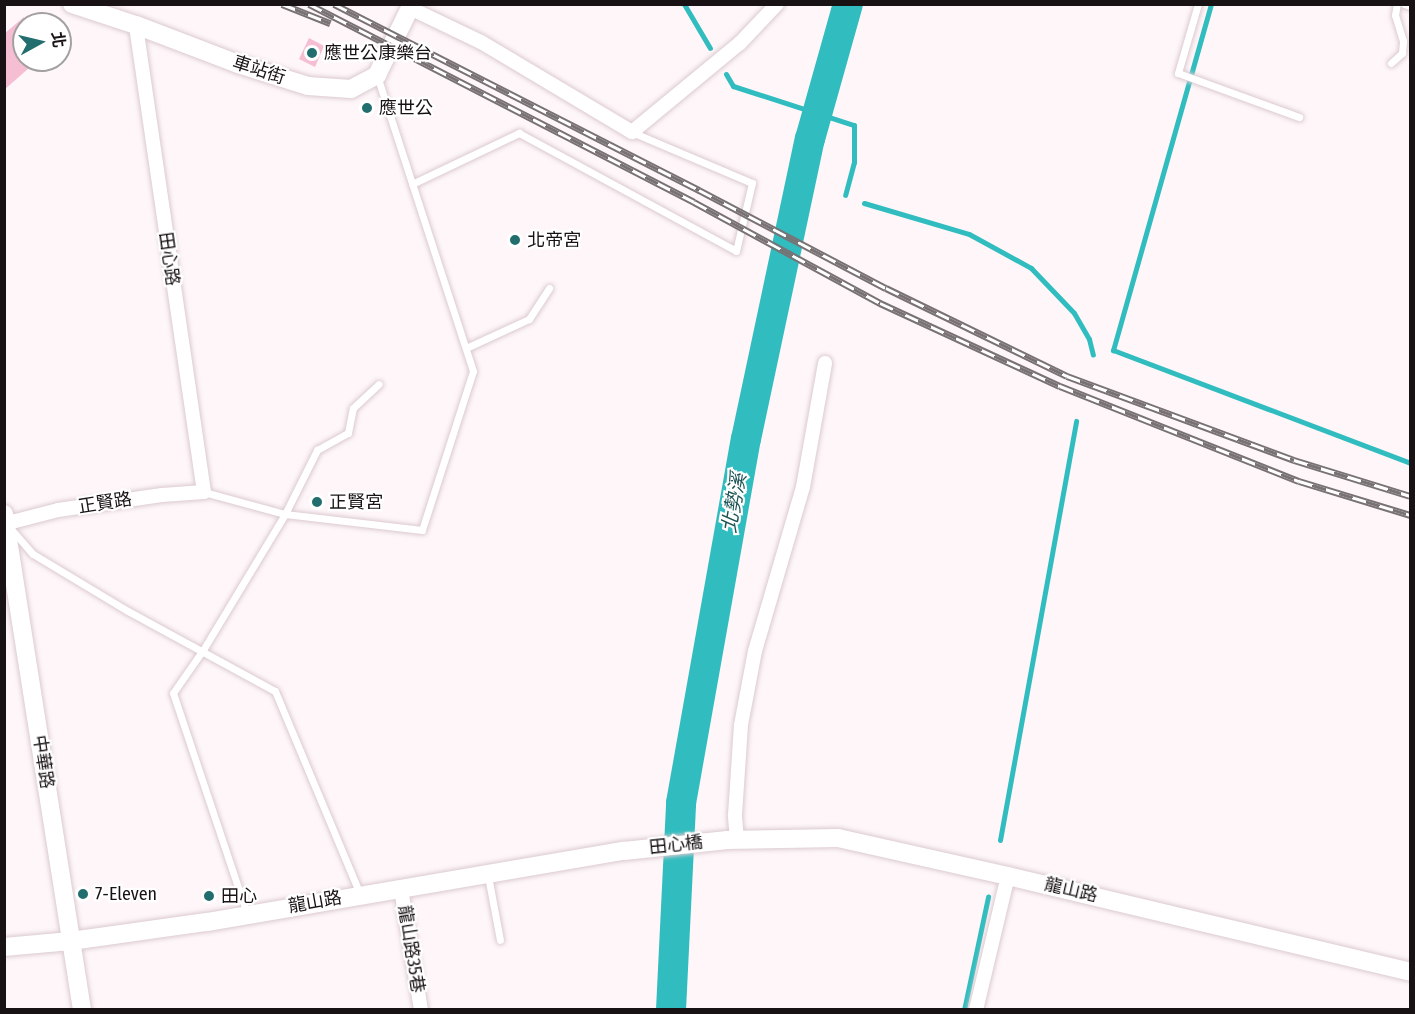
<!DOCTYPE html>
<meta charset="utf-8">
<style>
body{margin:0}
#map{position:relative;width:1415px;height:1014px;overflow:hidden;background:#fef6f9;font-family:"Fira Sans Condensed","Noto Sans TC",sans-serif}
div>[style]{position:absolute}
.stream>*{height:5px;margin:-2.5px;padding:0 2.5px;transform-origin:2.5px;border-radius:2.5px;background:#31bdbf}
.river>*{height:30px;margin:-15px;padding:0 15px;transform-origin:15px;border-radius:15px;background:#31bdbf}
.building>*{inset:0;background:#f5bed2}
.roads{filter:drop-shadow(0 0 2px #dbcad0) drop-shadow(0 0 2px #dbcad0)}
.lane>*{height:7px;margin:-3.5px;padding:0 3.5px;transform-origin:3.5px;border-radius:3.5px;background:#fff}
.street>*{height:14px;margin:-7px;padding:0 7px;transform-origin:7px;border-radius:7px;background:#fff}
.secondary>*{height:18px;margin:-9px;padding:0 9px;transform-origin:9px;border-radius:9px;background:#fff}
.rail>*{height:7px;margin-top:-3.5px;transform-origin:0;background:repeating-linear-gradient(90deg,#fff 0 14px,#797275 0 28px);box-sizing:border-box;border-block:2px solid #797275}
.dots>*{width:16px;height:16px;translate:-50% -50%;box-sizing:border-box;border:3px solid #fff;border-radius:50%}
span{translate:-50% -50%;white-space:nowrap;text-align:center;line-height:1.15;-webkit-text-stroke:4.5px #fff;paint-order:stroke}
.poi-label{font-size:18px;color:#181215}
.left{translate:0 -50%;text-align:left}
.street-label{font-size:18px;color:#181215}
.water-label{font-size:20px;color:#1d5556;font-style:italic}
.frame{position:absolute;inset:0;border:6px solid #181215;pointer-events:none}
.north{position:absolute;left:12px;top:12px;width:60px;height:60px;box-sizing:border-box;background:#fff;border:2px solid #a3a0a1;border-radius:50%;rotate:82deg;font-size:16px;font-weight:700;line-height:24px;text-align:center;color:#181215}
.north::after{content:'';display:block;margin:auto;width:21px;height:27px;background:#226d6e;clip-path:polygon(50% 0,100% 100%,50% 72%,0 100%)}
</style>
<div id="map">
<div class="stream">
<i style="left:684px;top:4px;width:51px;rotate:59.4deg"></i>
<i style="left:1211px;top:4px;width:360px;rotate:105.8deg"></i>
<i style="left:1113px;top:350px;width:318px;rotate:20.8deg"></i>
<i style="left:726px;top:74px;width:14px;rotate:60deg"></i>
<i style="left:733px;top:86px;width:127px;rotate:17.9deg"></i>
<i style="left:854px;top:125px;width:37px;rotate:90deg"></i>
<i style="left:854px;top:162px;width:34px;rotate:105deg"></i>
<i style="left:864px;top:203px;width:109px;rotate:16.4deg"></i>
<i style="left:969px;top:234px;width:71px;rotate:28.7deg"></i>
<i style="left:1031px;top:268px;width:62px;rotate:46.3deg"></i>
<i style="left:1074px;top:313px;width:30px;rotate:60deg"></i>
<i style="left:1089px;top:339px;width:16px;rotate:76deg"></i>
<i style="left:1000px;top:840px;width:426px;rotate:-79.7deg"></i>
<i style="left:964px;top:1010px;width:116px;rotate:-78deg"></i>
</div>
<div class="river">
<i style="left:671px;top:1010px;width:207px;rotate:-87.2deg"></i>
<i style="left:681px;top:803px;width:370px;rotate:-79.9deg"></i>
<i style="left:746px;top:439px;width:307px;rotate:-78deg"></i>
<i style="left:810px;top:139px;width:140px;rotate:-74.3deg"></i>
</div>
<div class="building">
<i style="clip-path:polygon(24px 17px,24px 60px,38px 60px,4px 90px,4px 34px)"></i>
<i style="clip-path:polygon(309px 38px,324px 46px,315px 67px,299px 59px)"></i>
</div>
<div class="roads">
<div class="lane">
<i style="left:1198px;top:4px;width:72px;rotate:106.2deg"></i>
<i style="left:1178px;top:73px;width:129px;rotate:20deg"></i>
<i style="left:1404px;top:4px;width:6px;rotate:18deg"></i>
<i style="left:1391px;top:63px;width:15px;rotate:-42deg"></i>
<i style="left:1402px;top:53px;width:12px;rotate:-85deg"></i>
<i style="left:1403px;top:41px;width:27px;rotate:-107deg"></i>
<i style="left:1395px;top:15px;width:11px;rotate:-80deg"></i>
<i style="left:412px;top:184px;width:119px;rotate:-25.5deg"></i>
<i style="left:519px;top:133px;width:247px;rotate:28.5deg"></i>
<i style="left:736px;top:251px;width:70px;rotate:-76.8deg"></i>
<i style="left:752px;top:183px;width:130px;rotate:-157deg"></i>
<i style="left:466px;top:348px;width:69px;rotate:-24.7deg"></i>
<i style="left:529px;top:319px;width:37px;rotate:-57deg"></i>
<i style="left:204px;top:492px;width:84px;rotate:15.2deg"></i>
<i style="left:285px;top:514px;width:138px;rotate:6.7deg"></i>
<i style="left:422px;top:530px;width:167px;rotate:-72.2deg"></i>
<i style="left:473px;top:371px;width:311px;rotate:-108deg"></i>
<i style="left:11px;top:529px;width:33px;rotate:49deg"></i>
<i style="left:33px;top:554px;width:111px;rotate:31deg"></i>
<i style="left:128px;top:611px;width:167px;rotate:28.6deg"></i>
<i style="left:275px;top:691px;width:220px;rotate:67.3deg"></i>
<i style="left:488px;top:876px;width:65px;rotate:79.4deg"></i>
<i style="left:247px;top:914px;width:233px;rotate:-108.5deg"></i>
<i style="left:173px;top:693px;width:52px;rotate:-55.1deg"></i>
<i style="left:203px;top:650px;width:159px;rotate:-58.9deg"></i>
<i style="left:285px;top:514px;width:72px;rotate:-63.4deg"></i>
<i style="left:317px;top:450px;width:35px;rotate:-29deg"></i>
<i style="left:348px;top:433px;width:25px;rotate:-79deg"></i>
<i style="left:353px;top:408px;width:35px;rotate:-43deg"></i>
</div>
<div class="street">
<i style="left:412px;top:9px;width:76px;rotate:25.6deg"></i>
<i style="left:481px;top:42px;width:176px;rotate:30.8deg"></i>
<i style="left:632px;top:132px;width:140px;rotate:-39.5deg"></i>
<i style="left:740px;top:43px;width:54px;rotate:-46.5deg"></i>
<i style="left:4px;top:524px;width:56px;rotate:-14.5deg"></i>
<i style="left:58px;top:510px;width:105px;rotate:-8.2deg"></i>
<i style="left:162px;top:495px;width:42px;rotate:-4.1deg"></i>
<i style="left:204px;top:492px;width:472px;rotate:-98.3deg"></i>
<i style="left:737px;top:840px;width:25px;rotate:-95deg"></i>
<i style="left:735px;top:815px;width:90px;rotate:-86.2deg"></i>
<i style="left:741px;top:725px;width:75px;rotate:-79.3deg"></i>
<i style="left:755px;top:651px;width:171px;rotate:-73.7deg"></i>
<i style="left:803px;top:487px;width:126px;rotate:-79.9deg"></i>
<i style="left:401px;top:889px;width:123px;rotate:80.6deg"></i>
<i style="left:976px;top:1010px;width:138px;rotate:-76.6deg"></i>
</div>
<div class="secondary">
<i style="left:72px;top:4px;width:67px;rotate:18.2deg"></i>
<i style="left:136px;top:25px;width:109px;rotate:20.9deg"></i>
<i style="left:238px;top:64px;width:73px;rotate:17.4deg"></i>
<i style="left:308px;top:86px;width:43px;rotate:4deg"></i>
<i style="left:351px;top:89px;width:30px;rotate:-28deg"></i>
<i style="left:377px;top:75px;width:79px;rotate:-63.8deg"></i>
<i style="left:4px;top:514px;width:502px;rotate:81.06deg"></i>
<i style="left:4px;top:947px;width:67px;rotate:-5.1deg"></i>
<i style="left:71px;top:941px;width:137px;rotate:-8deg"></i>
<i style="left:207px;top:922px;width:423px;rotate:-9.7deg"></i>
<i style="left:624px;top:851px;width:104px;rotate:-6.1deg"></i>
<i style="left:727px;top:840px;width:111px;rotate:-1deg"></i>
<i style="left:838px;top:838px;width:174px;rotate:12.6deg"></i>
<i style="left:1008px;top:876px;width:413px;rotate:13.4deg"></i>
</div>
</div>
<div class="rail">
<i style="left:282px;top:4px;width:52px;rotate:21.6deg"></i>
<i style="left:309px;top:4px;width:433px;rotate:27.2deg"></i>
<i style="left:694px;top:202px;width:212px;rotate:28.5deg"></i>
<i style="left:880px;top:303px;width:198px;rotate:24.8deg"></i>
<i style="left:1060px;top:386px;width:257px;rotate:21.7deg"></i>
<i style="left:1299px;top:481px;width:116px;rotate:17deg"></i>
<i style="left:334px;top:4px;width:410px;rotate:27deg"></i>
<i style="left:699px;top:190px;width:211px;rotate:27.7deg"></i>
<i style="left:886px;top:288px;width:201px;rotate:25.9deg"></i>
<i style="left:1067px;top:376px;width:242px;rotate:20.3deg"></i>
<i style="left:1294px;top:460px;width:121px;rotate:17.2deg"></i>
</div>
<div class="dots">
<i style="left:312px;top:53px;background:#226d6e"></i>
<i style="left:367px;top:108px;background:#226d6e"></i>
<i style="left:515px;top:240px;background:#226d6e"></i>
<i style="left:317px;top:502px;background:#226d6e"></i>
<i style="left:83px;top:894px;background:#226d6e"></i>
<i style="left:209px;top:896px;background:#226d6e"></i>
</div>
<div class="poi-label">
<span class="left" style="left:324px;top:53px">應世公康樂台</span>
<span class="left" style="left:379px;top:108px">應世公</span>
<span class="left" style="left:527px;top:240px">北帝宮</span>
<span class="left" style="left:329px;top:502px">正賢宮</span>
<span class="left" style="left:95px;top:894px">7-Eleven</span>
<span class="left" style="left:221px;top:896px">田心</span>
</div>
<div class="street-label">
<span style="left:259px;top:70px;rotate:18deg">車站街</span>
<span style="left:169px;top:259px;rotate:82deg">田心路</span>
<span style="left:105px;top:503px;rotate:-9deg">正賢路</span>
<span style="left:43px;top:762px;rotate:81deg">中華路</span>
<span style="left:676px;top:845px;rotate:-6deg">田心橋</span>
<span style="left:1071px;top:890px;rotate:13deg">龍山路</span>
<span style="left:315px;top:902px;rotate:-10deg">龍山路</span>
<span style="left:411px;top:949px;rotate:81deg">龍山路35巷</span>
</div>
<div class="water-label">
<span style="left:734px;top:503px;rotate:-80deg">北勢溪</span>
</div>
<div class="frame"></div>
<div class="north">北</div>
</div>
